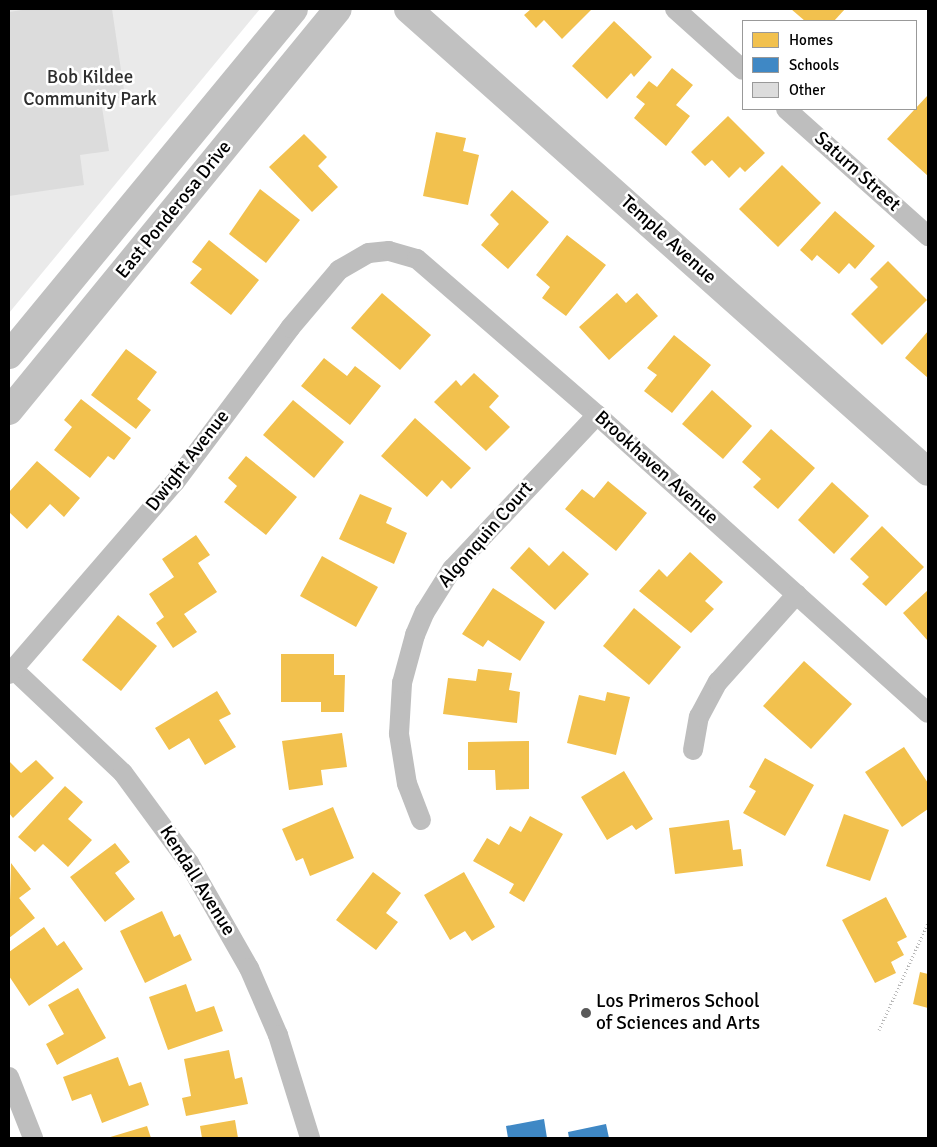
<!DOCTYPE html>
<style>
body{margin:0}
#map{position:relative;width:937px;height:1147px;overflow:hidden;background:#fff;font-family:Signika,sans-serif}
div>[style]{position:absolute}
.green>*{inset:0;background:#eaeaea}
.homes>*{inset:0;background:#f2c14e}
.schools>*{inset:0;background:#3f88c5}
.building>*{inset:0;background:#dcdcdc}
.path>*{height:3px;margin-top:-1.5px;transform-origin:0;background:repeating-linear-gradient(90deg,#b8b8b8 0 1px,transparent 0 3.5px)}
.street>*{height:20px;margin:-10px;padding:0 10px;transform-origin:10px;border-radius:10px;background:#bebebe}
.secondary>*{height:28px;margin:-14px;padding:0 14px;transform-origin:14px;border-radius:14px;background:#c1c1c1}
.dots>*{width:14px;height:14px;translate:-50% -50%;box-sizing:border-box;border:2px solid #fff;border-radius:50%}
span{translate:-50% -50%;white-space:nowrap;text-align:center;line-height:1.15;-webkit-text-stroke:5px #fff;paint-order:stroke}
.park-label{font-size:19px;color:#2f2f2f}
.street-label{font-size:19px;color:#000}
.poi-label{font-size:19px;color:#000}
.left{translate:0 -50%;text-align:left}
.frame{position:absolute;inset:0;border:10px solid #000;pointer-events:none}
.legend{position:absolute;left:742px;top:20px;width:175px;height:90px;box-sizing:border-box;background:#fff;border:1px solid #999;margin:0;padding:6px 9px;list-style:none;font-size:15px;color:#000}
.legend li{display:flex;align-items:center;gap:10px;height:25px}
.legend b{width:25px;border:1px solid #999}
</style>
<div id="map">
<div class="green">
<i style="clip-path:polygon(9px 9px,260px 9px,9px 313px)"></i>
</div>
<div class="homes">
<i style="clip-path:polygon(531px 9px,590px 9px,591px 10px,562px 39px,544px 20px,536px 28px,524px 15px)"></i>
<i style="clip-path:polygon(791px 9px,845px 9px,834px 21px,805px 21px)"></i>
<i style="clip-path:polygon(614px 21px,652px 57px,634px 77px,631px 73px,607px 99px,572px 66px)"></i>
<i style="clip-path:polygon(672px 68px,693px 85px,676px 105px,690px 116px,666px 146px,634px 118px,645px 104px,636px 97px,649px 81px,657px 87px)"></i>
<i style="clip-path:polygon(928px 95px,928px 176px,887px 139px)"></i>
<i style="clip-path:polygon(728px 116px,765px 153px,745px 172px,740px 167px,729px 178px,712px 160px,705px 166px,691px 152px)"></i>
<i style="clip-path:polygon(436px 132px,466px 138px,463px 151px,479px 155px,468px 205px,423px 196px)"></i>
<i style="clip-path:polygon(304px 134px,327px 157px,318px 166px,338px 187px,312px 212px,269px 167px)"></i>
<i style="clip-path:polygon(782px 165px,821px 203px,778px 247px,739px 209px)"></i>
<i style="clip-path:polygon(260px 189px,300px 220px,266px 263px,229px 234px)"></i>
<i style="clip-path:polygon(512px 190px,549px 222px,508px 269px,481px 245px,499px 224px,490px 215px)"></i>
<i style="clip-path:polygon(835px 211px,875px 246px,855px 269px,849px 263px,839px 274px,817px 255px,812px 261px,800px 250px)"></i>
<i style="clip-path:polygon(567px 235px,606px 265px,566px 316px,542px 298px,550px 287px,536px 275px)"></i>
<i style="clip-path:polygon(209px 240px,259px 280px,231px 315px,190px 283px,202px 269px,192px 262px)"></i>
<i style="clip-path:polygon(888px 261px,927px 300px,882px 345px,851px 314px,878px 287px,870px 279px)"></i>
<i style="clip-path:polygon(382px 293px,431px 335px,400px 370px,351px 328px)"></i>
<i style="clip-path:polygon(617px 293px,626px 303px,637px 293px,658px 316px,609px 360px,579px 327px)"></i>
<i style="clip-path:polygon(928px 331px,928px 378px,905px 358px)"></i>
<i style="clip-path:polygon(674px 335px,711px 365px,672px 413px,644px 391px,657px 375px,647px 368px)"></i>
<i style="clip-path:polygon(126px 349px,157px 372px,137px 399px,151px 410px,136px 429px,91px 395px)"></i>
<i style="clip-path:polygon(324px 358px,347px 376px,355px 366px,381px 386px,350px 425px,301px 386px)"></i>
<i style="clip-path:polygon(474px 373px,499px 396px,489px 407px,510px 427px,486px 451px,434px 402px,456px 380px,461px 386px)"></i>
<i style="clip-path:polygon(712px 390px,752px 426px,723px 459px,682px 424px)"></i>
<i style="clip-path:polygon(81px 399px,131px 438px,114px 460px,108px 456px,90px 478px,54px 450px,72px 427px,64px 420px)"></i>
<i style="clip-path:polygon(293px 400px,344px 442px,314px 478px,263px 435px)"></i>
<i style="clip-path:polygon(415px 418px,471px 468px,451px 489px,442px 480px,427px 497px,381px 456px)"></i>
<i style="clip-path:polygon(771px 429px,815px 468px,778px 509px,753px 487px,761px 479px,742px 462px)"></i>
<i style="clip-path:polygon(246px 456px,297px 497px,266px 535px,224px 502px,237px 486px,228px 478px)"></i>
<i style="clip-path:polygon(37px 461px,80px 498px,64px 517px,50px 504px,27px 529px,9px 512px,9px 492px)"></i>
<i style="clip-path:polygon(608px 481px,647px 513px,616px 551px,565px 509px,582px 489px,594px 498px)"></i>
<i style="clip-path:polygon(832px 482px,869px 516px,834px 554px,798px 520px)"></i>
<i style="clip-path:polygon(360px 494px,392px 508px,386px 523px,407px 533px,394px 564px,339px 539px)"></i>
<i style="clip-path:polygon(882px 526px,924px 567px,886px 606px,862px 584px,869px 577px,850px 559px)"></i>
<i style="clip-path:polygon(196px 535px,210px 555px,198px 563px,217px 592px,184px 614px,197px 632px,173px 648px,156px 623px,164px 617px,149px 594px,174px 577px,162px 559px)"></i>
<i style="clip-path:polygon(529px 547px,549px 566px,563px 551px,589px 574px,555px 610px,510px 568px)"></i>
<i style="clip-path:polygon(690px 552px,723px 582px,705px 601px,714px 609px,691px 633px,639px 591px,659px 569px,667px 577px)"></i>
<i style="clip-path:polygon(322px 556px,378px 587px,356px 627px,300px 596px)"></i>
<i style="clip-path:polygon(493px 588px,545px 622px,520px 661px,488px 640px,483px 647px,462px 634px)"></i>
<i style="clip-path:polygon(928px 590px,928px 641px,903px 613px)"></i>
<i style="clip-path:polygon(634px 608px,681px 647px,649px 685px,603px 646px)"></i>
<i style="clip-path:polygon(118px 615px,157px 646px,121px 691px,82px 660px)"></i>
<i style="clip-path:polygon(281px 654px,334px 654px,334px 675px,345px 675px,344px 712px,321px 712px,321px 702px,281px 702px)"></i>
<i style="clip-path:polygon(804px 661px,852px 704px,811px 749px,763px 706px)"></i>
<i style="clip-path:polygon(478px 669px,512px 673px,509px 690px,520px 692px,517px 723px,443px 714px,448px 678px,476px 681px)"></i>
<i style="clip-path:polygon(217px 691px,231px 714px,219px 720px,236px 747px,205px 765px,189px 738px,169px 750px,155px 728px)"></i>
<i style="clip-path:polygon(607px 692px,630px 697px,616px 755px,567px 743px,579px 695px,605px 701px)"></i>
<i style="clip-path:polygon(342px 733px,347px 767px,321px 770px,323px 785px,289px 790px,282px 741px)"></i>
<i style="clip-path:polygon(529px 741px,529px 789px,496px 790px,495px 770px,468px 770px,468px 742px)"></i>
<i style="clip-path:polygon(904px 747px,928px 783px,928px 809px,902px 827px,865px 772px)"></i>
<i style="clip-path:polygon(765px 758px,814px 785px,785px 836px,743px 813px,756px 791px,749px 787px)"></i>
<i style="clip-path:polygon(36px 760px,54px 778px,13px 818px,9px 813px,9px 761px,21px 773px)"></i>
<i style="clip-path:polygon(624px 771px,653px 819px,636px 830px,632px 825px,607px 840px,581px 797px)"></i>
<i style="clip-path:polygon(65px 786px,83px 802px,68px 819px,92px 840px,68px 867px,43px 844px,35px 852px,18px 837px)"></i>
<i style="clip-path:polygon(333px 807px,354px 858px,310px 876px,303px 858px,296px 861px,282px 829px)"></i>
<i style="clip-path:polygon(844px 814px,889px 830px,870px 881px,826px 866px)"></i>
<i style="clip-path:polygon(530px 816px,563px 834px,524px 902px,509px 893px,514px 884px,473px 861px,487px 838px,499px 845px,510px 826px,521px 832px)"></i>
<i style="clip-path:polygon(729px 820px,733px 850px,741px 849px,743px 866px,675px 874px,669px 828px)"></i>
<i style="clip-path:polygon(115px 843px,130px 862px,115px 873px,135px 899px,105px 922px,70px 877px)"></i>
<i style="clip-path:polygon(11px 863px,31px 889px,19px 898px,35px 918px,9px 938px)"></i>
<i style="clip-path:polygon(373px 872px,401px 893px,386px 913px,398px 922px,376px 950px,336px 920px)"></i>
<i style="clip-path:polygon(464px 872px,495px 927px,472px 941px,465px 931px,450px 940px,424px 895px)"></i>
<i style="clip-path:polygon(886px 897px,907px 937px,897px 942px,904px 955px,891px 962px,896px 973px,875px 983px,842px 920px)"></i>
<i style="clip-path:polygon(162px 911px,174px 937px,180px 934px,192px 960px,145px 983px,120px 931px)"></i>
<i style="clip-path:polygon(44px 927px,57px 946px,64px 941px,83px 969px,29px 1006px,9px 976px,9px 952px)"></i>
<i style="clip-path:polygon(920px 972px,928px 974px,928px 1008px,913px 1004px)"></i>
<i style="clip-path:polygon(186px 984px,196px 1012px,214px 1006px,223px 1031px,168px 1050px,149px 997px)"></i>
<i style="clip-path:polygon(78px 988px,106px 1038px,57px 1065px,46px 1044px,64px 1034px,48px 1005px)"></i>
<i style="clip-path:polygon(229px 1050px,235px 1079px,242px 1077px,248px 1104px,186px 1116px,182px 1098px,191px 1096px,184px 1059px)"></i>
<i style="clip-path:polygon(118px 1057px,129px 1086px,141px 1082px,149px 1105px,102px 1123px,91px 1094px,72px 1101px,63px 1077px)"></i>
<i style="clip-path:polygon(235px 1120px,238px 1138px,202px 1138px,200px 1126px)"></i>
<i style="clip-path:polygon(147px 1126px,151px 1138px,107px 1138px)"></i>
</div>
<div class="schools">
<i style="clip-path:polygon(544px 1119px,547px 1138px,508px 1138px,506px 1126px)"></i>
<i style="clip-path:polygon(606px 1124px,609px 1138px,569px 1138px,568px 1132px)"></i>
</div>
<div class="building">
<i style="clip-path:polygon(28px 9px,112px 9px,125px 97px,101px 101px,109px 151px,80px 155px,84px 185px,9px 196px,9px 12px)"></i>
</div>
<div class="path">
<i style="left:879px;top:1030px;width:118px;rotate:-65.4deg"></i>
</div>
<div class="street">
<i style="left:675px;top:9px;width:91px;rotate:41.9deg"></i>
<i style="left:786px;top:109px;width:191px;rotate:41.8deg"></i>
<i style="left:13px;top:669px;width:151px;rotate:43.4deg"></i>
<i style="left:123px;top:773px;width:112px;rotate:53.7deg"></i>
<i style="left:189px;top:863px;width:121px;rotate:60.3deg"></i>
<i style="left:249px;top:968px;width:73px;rotate:66.6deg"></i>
<i style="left:278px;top:1035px;width:108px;rotate:72.7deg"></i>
<i style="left:9px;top:674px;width:254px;rotate:-49.2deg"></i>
<i style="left:175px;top:482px;width:192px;rotate:-53.2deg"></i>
<i style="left:290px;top:328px;width:76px;rotate:-49.8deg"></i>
<i style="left:339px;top:270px;width:34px;rotate:-30deg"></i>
<i style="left:369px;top:253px;width:20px;rotate:-6deg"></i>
<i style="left:389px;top:251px;width:29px;rotate:16deg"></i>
<i style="left:417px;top:259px;width:238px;rotate:40.9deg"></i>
<i style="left:597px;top:415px;width:445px;rotate:42deg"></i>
<i style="left:693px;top:750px;width:34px;rotate:-80deg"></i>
<i style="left:699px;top:717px;width:40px;rotate:-62deg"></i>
<i style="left:718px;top:682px;width:118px;rotate:-48.1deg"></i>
<i style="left:421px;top:820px;width:39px;rotate:-111deg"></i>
<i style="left:407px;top:784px;width:51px;rotate:-99.1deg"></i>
<i style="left:399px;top:734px;width:51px;rotate:-86.6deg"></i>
<i style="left:402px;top:683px;width:50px;rotate:-74.8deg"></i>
<i style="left:415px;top:635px;width:25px;rotate:-67deg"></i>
<i style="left:425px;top:612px;width:51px;rotate:-57.9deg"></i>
<i style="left:452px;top:569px;width:212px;rotate:-46.7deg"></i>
<i style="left:9px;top:1077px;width:66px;rotate:68.5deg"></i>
</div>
<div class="secondary">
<i style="left:408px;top:9px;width:696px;rotate:41.68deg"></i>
<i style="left:9px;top:355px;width:448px;rotate:-50.5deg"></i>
<i style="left:9px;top:411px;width:519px;rotate:-50.7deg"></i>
</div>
<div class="dots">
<i style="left:586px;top:1013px;background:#595959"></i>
</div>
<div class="park-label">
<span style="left:90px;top:89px">Bob Kildee<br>Community Park</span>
</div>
<div class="street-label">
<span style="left:857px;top:172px;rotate:42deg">Saturn Street</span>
<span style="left:174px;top:210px;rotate:-51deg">East Ponderosa Drive</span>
<span style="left:668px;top:240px;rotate:42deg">Temple Avenue</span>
<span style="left:188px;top:461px;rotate:-52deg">Dwight Avenue</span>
<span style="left:656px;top:468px;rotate:42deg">Brookhaven Avenue</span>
<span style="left:486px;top:535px;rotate:-49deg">Algonquin Court</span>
<span style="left:197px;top:881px;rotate:58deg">Kendall Avenue</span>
</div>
<div class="poi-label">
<span class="left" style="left:596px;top:1013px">Los Primeros School<br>of Sciences and Arts</span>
</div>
<div class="frame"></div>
<ul class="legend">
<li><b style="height:14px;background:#f2c14e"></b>Homes</li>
<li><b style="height:14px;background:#3f88c5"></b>Schools</li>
<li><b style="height:14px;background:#dcdcdc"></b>Other</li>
</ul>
</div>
